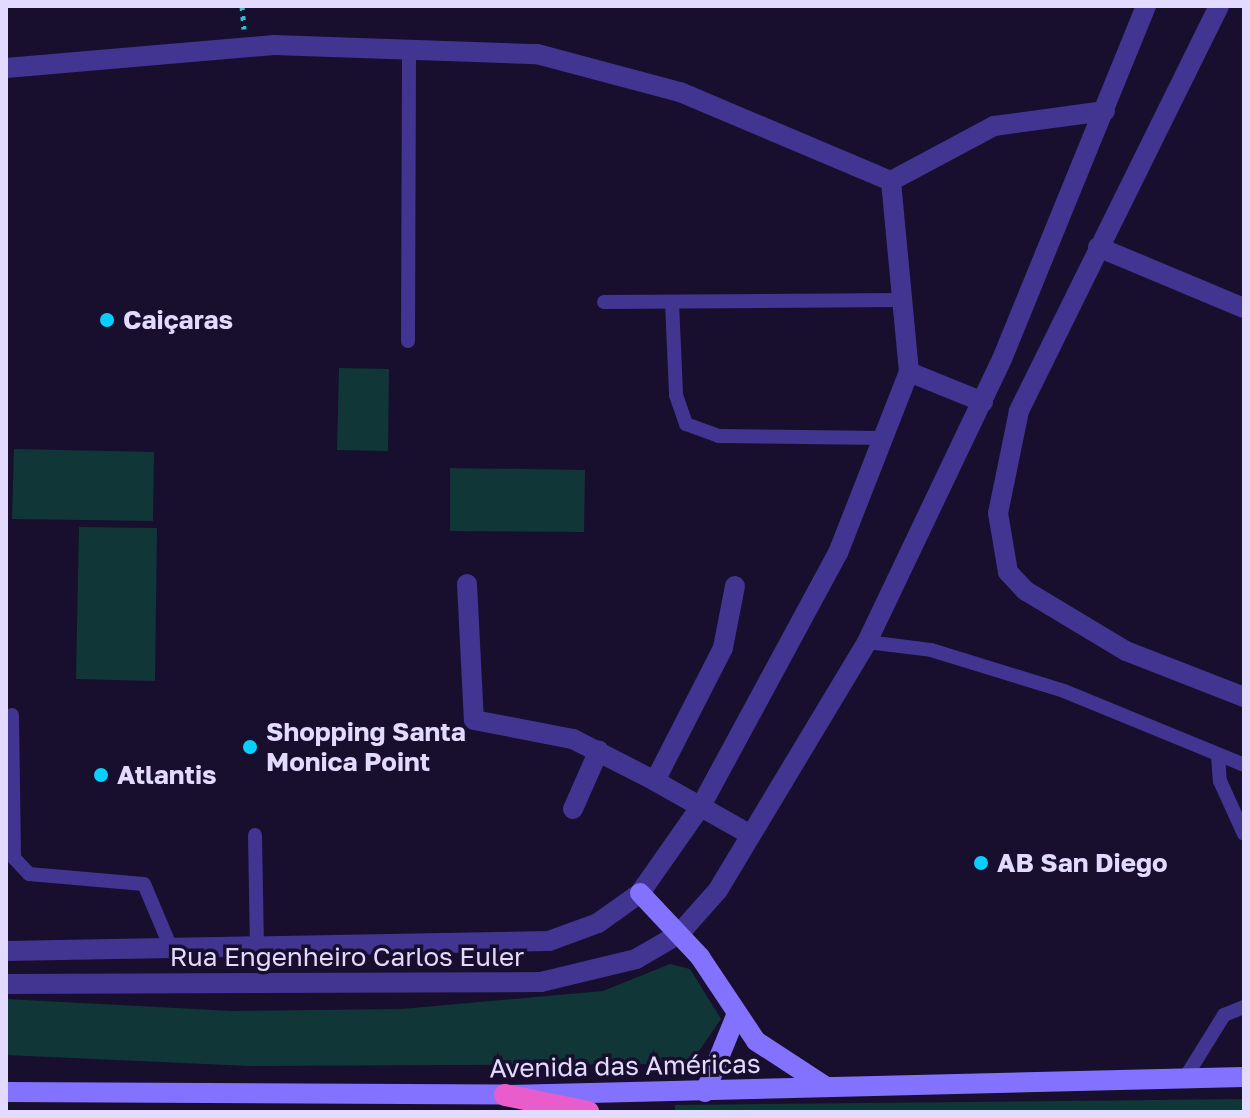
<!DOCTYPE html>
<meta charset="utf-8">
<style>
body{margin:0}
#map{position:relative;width:1250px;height:1118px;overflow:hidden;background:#170f2d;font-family:"Golos Text",sans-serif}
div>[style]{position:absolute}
.green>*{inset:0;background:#113638}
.path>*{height:5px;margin-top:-2.5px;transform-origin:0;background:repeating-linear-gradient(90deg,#23c5cb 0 4px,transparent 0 10px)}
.service>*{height:14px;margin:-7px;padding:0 7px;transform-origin:7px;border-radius:7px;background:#413591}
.minor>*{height:20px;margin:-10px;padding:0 10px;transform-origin:10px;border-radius:10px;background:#413591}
.secondary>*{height:20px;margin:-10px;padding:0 10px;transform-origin:10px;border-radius:10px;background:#8372ff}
.trunk>*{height:22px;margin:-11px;padding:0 11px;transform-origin:11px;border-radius:11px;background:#e95ccb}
.dots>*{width:22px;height:22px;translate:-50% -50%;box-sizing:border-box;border:4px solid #170f2d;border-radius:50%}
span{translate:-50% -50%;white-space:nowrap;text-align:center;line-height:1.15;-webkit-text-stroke:7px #170f2d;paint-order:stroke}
.poi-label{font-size:26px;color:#e2dbff;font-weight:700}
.left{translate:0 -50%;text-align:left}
.street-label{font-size:26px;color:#e2dbff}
.frame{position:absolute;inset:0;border:8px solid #e2dbff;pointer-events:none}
</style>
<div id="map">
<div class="green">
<i style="clip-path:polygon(339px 368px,389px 369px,388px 451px,337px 450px)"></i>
<i style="clip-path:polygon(14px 449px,154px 452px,153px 521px,12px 519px)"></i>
<i style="clip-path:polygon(450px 468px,585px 470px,584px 532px,450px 531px)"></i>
<i style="clip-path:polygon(79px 527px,157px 528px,155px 681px,76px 679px)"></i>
<i style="clip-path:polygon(670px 964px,690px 969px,721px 1019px,690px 1064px,249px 1066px,6px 1055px,6px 999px,232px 1011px,402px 1009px,603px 991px)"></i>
<i style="clip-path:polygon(1244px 1099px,1244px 1112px,675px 1110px,675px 1105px)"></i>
</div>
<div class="path">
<i style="left:242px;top:6px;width:23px;rotate:85deg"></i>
</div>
<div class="service">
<i style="left:604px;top:302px;width:295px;rotate:-0.4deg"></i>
<i style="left:672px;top:302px;width:93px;rotate:87.5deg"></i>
<i style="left:676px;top:395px;width:31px;rotate:71deg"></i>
<i style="left:686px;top:424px;width:35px;rotate:20deg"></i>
<i style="left:719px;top:436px;width:164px;rotate:0.7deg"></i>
<i style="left:408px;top:341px;width:293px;rotate:-89.8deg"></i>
<i style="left:867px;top:642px;width:64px;rotate:7.1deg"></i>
<i style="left:931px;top:650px;width:139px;rotate:17.1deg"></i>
<i style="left:1064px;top:691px;width:195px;rotate:22.3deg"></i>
<i style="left:12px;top:715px;width:143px;rotate:89.2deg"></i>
<i style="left:14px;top:858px;width:22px;rotate:47deg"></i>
<i style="left:29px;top:874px;width:115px;rotate:5deg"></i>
<i style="left:144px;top:884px;width:69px;rotate:67.1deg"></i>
<i style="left:1218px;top:755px;width:26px;rotate:86deg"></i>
<i style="left:1220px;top:781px;width:58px;rotate:65.6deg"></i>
<i style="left:255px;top:835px;width:111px;rotate:89deg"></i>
<i style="left:1185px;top:1078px;width:74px;rotate:-58.2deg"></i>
<i style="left:1224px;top:1015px;width:22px;rotate:-22deg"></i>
</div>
<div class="minor">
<i style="left:1219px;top:6px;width:452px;rotate:116.3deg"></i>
<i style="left:1019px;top:411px;width:104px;rotate:101.6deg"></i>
<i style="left:998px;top:513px;width:60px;rotate:80.4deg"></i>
<i style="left:1008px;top:572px;width:26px;rotate:47deg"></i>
<i style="left:1026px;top:591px;width:117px;rotate:31deg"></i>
<i style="left:1126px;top:651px;width:127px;rotate:21.3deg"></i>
<i style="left:6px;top:68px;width:269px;rotate:-4.9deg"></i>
<i style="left:274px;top:45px;width:263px;rotate:2deg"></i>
<i style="left:537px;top:54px;width:148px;rotate:14.9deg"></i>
<i style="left:680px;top:92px;width:229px;rotate:22.9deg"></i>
<i style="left:891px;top:181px;width:117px;rotate:-28.1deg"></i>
<i style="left:994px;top:126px;width:112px;rotate:-7.7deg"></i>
<i style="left:1098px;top:247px;width:158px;rotate:22.7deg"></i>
<i style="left:909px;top:372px;width:80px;rotate:22.1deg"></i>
<i style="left:467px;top:584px;width:136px;rotate:87.1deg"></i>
<i style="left:474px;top:720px;width:101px;rotate:10.9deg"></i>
<i style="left:573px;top:739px;width:92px;rotate:27.1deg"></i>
<i style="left:735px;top:586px;width:63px;rotate:101deg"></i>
<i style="left:723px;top:648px;width:149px;rotate:117.1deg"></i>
<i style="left:655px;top:781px;width:108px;rotate:29.4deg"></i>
<i style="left:573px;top:809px;width:64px;rotate:-66.2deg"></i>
<i style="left:6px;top:951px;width:543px;rotate:-1.06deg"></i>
<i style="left:549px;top:941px;width:52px;rotate:-20.2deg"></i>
<i style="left:598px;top:923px;width:52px;rotate:-35.5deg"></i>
<i style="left:640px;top:893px;width:106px;rotate:-55deg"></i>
<i style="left:701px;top:806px;width:288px;rotate:-61.6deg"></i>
<i style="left:838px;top:553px;width:194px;rotate:-68.6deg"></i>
<i style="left:909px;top:372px;width:192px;rotate:-95.4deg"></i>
<i style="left:6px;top:984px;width:535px;rotate:-0.21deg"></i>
<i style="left:541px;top:982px;width:98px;rotate:-13.6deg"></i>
<i style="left:636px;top:959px;width:50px;rotate:-30.2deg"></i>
<i style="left:679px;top:934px;width:59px;rotate:-48.4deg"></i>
<i style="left:718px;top:890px;width:289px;rotate:-59deg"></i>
<i style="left:867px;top:642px;width:314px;rotate:-64.5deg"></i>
<i style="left:1002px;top:359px;width:381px;rotate:-67.8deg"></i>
</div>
<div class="secondary">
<i style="left:640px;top:893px;width:88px;rotate:46.8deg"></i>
<i style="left:700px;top:957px;width:101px;rotate:56.3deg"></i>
<i style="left:756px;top:1041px;width:82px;rotate:33.1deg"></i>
<i style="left:6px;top:1092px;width:499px;rotate:0.3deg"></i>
<i style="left:505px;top:1095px;width:739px;rotate:-1.4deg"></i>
<i style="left:705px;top:1092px;width:80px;rotate:-67.9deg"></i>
</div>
<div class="trunk">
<i style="left:505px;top:1095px;width:85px;rotate:11.6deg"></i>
</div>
<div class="dots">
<i style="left:107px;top:320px;background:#07cfff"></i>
<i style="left:250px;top:747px;background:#07cfff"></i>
<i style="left:101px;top:775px;background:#07cfff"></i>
<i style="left:981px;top:863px;background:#07cfff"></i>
</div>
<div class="poi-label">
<span class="left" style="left:123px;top:320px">Caiçaras</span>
<span class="left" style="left:266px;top:747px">Shopping Santa<br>Monica Point</span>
<span class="left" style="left:117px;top:775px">Atlantis</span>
<span class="left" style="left:997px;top:863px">AB San Diego</span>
</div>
<div class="street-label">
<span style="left:347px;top:957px">Rua Engenheiro Carlos Euler</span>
<span style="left:625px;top:1066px;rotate:-1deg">Avenida das Américas</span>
</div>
<div class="frame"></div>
</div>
